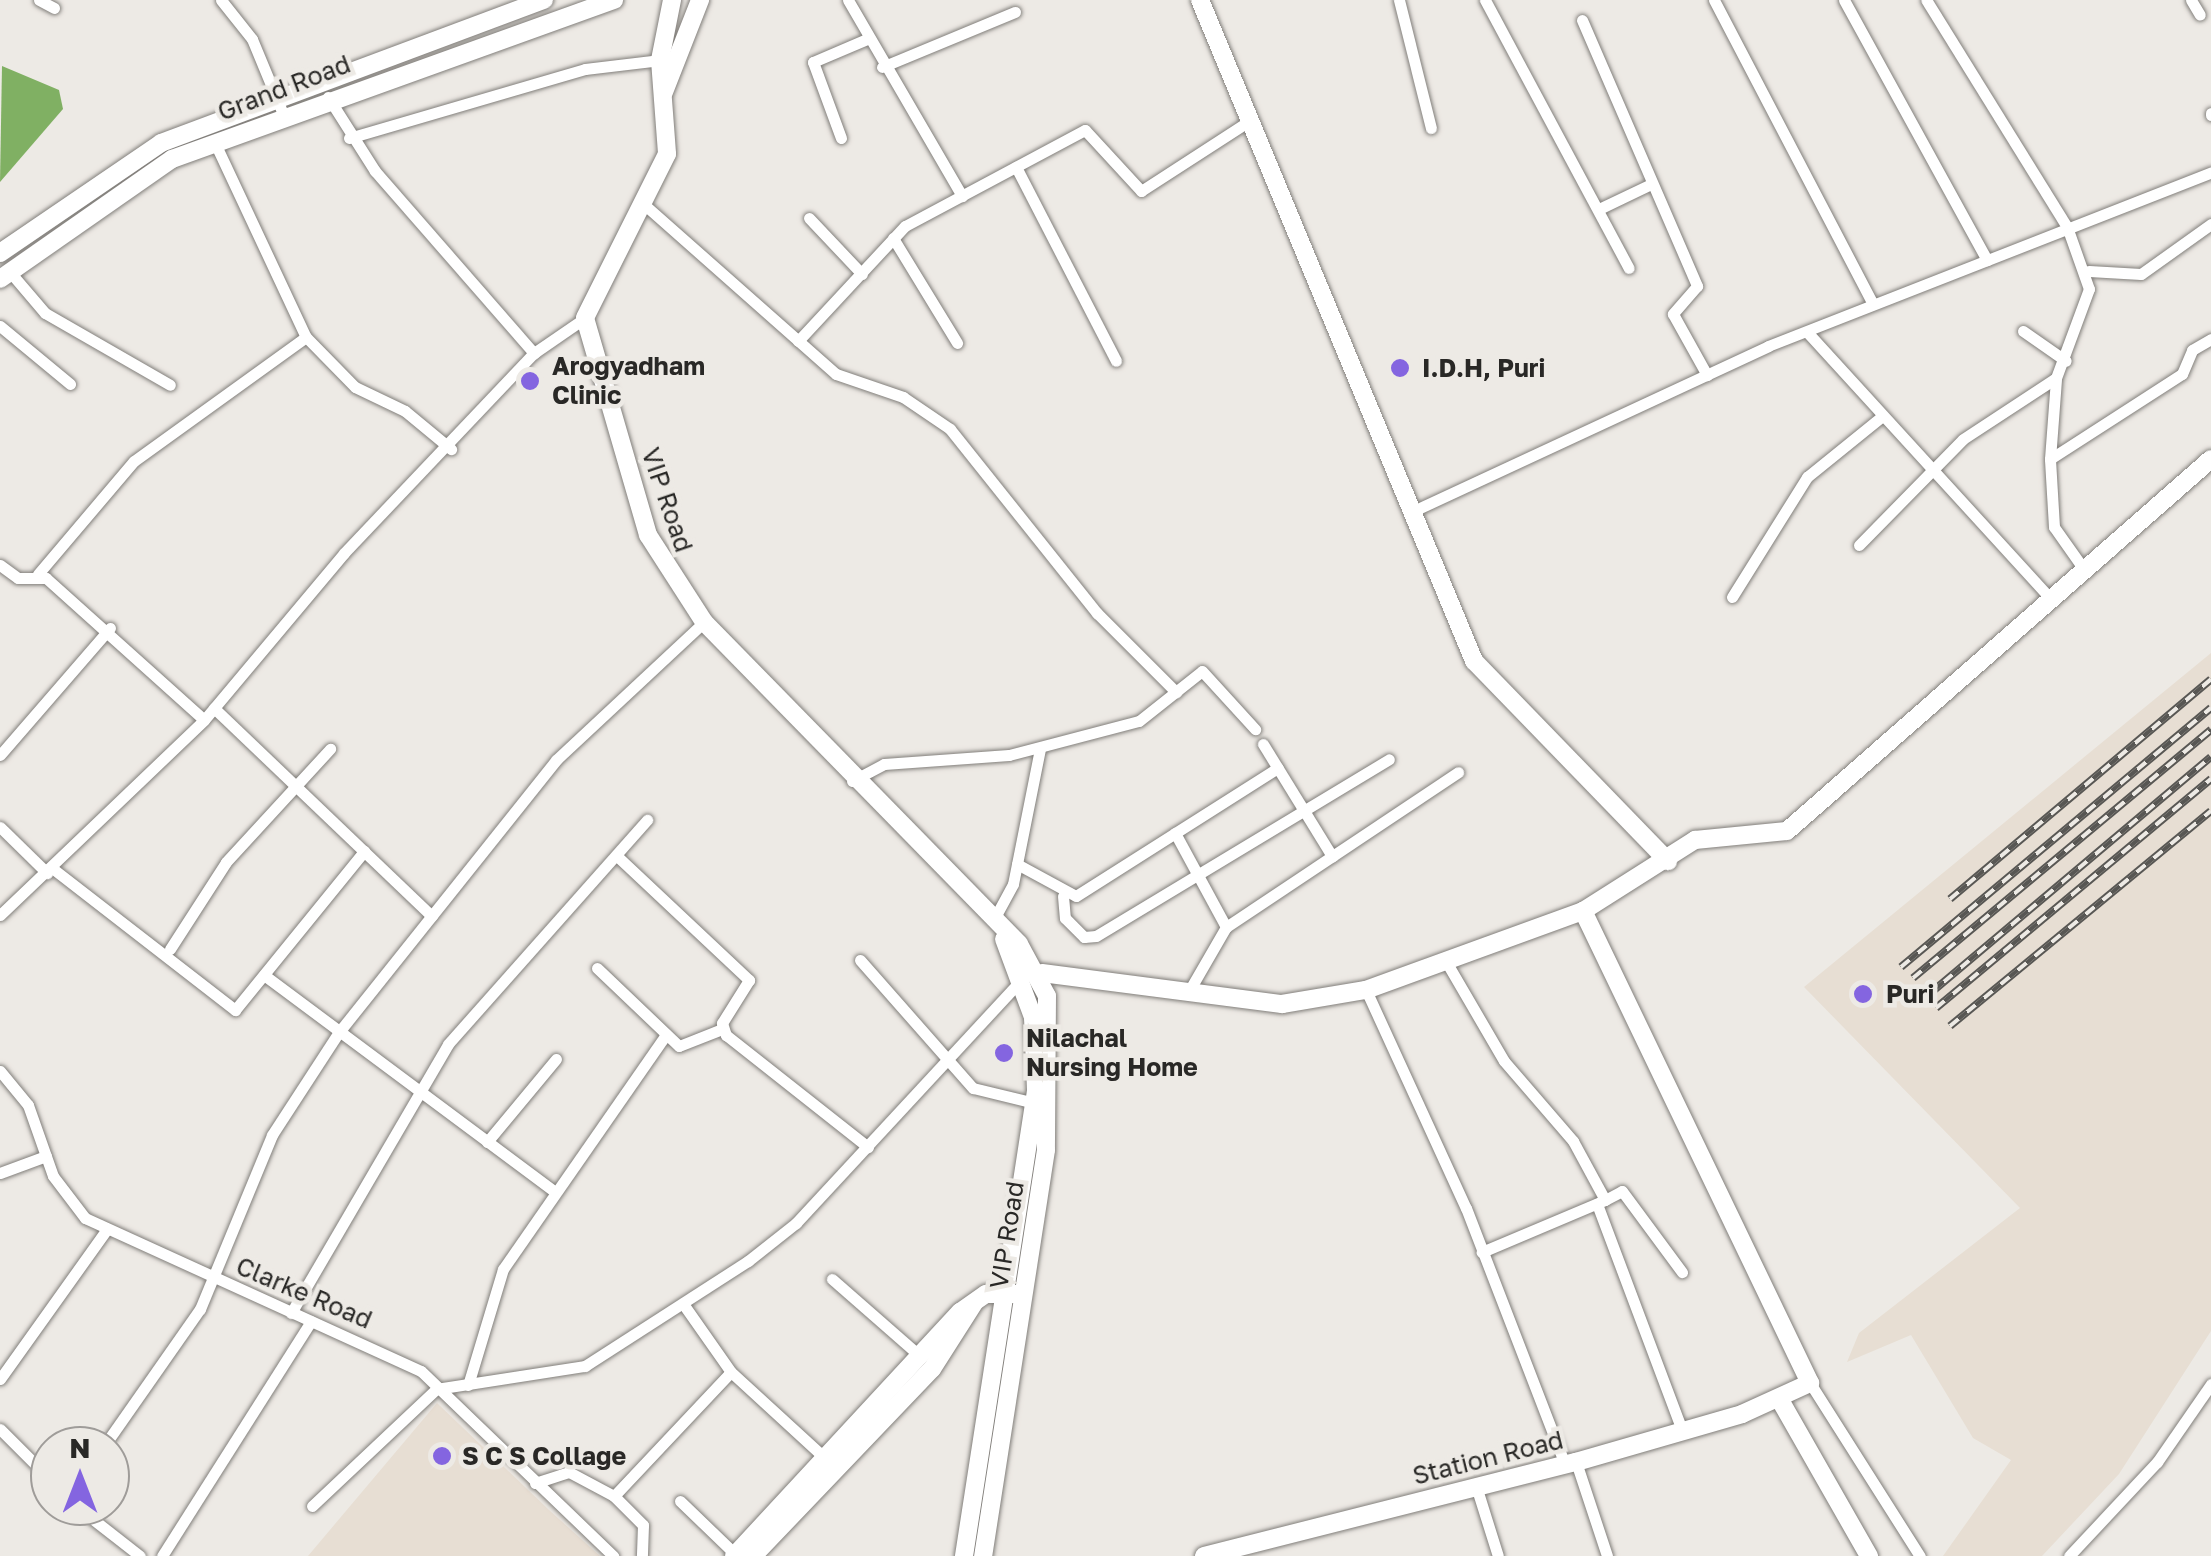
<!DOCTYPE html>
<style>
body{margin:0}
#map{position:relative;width:2211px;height:1556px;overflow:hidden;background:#edeae5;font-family:"Golos Text",sans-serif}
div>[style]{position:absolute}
.built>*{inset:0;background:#e7ded3}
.water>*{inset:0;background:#80b063}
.roads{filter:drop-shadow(0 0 2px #817e7a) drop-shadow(0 0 2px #817e7a)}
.minor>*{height:11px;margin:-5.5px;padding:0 5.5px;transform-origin:5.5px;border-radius:5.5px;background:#fff}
.secondary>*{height:18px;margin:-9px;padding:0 9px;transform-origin:9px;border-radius:9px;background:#fff}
.primary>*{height:18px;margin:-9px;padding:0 9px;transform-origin:9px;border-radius:9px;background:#fff}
.rail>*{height:8px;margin-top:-4px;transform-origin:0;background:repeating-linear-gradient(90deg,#edeae5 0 11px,#585754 0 22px);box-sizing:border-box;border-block:2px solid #585754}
.dots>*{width:28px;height:28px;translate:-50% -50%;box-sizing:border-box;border:5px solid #edeae5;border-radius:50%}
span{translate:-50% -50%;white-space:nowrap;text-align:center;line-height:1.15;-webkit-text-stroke:9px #edeae5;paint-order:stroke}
.street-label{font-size:25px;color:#292826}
.poi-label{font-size:25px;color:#292826;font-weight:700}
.left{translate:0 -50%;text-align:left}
.north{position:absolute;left:30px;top:1426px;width:100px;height:100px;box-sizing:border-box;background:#edeae5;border:2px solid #9f9c99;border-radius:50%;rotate:0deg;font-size:28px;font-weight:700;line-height:40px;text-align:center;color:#292826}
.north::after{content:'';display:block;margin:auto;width:35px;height:45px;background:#8465e0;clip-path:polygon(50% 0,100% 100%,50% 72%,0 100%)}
</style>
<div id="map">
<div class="built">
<i style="clip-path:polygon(2211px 653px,2211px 1331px,2119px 1474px,2042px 1556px,1943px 1556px,2011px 1460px,1973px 1438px,1911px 1335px,1847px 1362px,1859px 1333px,2020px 1208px,1804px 987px)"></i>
<i style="clip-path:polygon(437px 1403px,549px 1510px,600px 1556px,308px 1556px)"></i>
</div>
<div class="water">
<i style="clip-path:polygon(2px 66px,59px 90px,63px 109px,0 182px)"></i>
</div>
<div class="roads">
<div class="minor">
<i style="left:39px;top:0;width:17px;rotate:28deg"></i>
<i style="left:221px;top:0;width:50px;rotate:51.5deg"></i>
<i style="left:252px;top:39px;width:81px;rotate:67.5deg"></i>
<i style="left:848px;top:0;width:227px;rotate:59.8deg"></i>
<i style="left:1399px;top:0;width:132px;rotate:76deg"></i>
<i style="left:1485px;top:0;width:304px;rotate:61.8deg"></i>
<i style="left:1714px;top:0;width:343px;rotate:62.4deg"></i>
<i style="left:1844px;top:0;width:297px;rotate:61.2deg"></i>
<i style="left:2191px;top:0;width:17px;rotate:59deg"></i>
<i style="left:1582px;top:20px;width:290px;rotate:66.6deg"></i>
<i style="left:1697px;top:286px;width:37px;rotate:131deg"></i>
<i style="left:1673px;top:314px;width:70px;rotate:60.9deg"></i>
<i style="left:882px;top:67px;width:144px;rotate:-22.5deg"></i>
<i style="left:328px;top:97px;width:88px;rotate:57.6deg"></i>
<i style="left:375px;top:171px;width:242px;rotate:48.9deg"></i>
<i style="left:2211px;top:113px;width:2px;rotate:90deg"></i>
<i style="left:349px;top:138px;width:246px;rotate:-16.3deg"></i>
<i style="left:585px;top:69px;width:76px;rotate:-6.8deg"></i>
<i style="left:841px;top:138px;width:81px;rotate:-110.2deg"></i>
<i style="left:813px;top:62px;width:59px;rotate:-23.1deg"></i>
<i style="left:214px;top:141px;width:217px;rotate:64.9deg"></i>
<i style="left:1016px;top:167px;width:218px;rotate:62.7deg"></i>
<i style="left:647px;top:207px;width:252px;rotate:41.5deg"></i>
<i style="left:836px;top:374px;width:71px;rotate:18.9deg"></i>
<i style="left:903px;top:397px;width:57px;rotate:34.2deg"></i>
<i style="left:950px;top:429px;width:236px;rotate:51.4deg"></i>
<i style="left:1097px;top:613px;width:112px;rotate:45deg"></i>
<i style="left:1601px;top:208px;width:53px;rotate:-25.6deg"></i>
<i style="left:809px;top:218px;width:77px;rotate:46.6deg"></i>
<i style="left:893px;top:238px;width:123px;rotate:58.6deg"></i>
<i style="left:2089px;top:271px;width:52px;rotate:3.3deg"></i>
<i style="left:2141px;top:274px;width:86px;rotate:-35.5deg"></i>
<i style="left:10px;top:272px;width:54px;rotate:49.5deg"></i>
<i style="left:45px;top:313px;width:144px;rotate:29.9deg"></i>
<i style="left:0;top:326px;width:91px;rotate:39.6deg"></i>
<i style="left:2023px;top:331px;width:52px;rotate:34.9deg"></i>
<i style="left:1808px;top:333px;width:357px;rotate:47.6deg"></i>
<i style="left:798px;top:341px;width:157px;rotate:-47.1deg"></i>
<i style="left:905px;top:226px;width:204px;rotate:-28.1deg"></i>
<i style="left:1085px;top:130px;width:83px;rotate:47.4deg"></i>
<i style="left:1141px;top:191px;width:129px;rotate:-32.9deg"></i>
<i style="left:2050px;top:459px;width:79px;rotate:-85.7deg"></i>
<i style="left:1409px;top:513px;width:396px;rotate:-24.9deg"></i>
<i style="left:1768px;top:346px;width:476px;rotate:-21.4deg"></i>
<i style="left:1859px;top:545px;width:148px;rotate:-45.5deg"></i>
<i style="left:1963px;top:439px;width:111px;rotate:-33.3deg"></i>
<i style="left:2056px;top:378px;width:95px;rotate:-69.7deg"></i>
<i style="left:2089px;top:289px;width:66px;rotate:-109.5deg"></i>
<i style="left:2067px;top:227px;width:267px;rotate:-121.8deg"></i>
<i style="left:0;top:565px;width:22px;rotate:36deg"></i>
<i style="left:18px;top:578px;width:28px"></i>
<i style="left:46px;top:578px;width:212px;rotate:41.9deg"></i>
<i style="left:2083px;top:568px;width:50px;rotate:-125.3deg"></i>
<i style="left:2054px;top:527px;width:68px;rotate:-93.4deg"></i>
<i style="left:2050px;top:459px;width:157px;rotate:-32.8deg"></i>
<i style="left:2182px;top:374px;width:26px;rotate:-67deg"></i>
<i style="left:2192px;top:350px;width:22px;rotate:-30deg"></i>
<i style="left:38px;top:574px;width:148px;rotate:-49.7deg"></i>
<i style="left:134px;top:461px;width:212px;rotate:-35.8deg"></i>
<i style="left:306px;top:337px;width:70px;rotate:45.6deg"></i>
<i style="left:355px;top:387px;width:55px;rotate:25.6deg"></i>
<i style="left:405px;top:411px;width:60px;rotate:39.6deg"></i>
<i style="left:1732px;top:597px;width:142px;rotate:-58deg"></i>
<i style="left:1807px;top:477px;width:95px;rotate:-39deg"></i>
<i style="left:214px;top:708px;width:301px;rotate:43.7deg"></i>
<i style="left:1263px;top:744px;width:132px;rotate:58.4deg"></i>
<i style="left:0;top:755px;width:168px;rotate:-49.1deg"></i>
<i style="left:852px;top:781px;width:36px;rotate:-28deg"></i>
<i style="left:884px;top:764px;width:125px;rotate:-4.1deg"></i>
<i style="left:1009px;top:755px;width:134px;rotate:-14.7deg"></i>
<i style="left:1139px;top:721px;width:80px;rotate:-38.4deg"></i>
<i style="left:1202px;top:671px;width:79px;rotate:47.6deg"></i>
<i style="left:0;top:827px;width:66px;rotate:44.4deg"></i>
<i style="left:1175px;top:833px;width:107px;rotate:61.5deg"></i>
<i style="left:618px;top:857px;width:180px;rotate:43.2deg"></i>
<i style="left:749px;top:980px;width:51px;rotate:122.1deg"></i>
<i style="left:722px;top:1023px;width:13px;rotate:72deg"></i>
<i style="left:726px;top:1035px;width:181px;rotate:38.3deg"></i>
<i style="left:1017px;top:864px;width:67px;rotate:28.5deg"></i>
<i style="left:1076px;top:896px;width:239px;rotate:-32.4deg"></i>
<i style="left:52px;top:868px;width:232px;rotate:37.8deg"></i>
<i style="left:235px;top:1010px;width:205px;rotate:-50.9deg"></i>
<i style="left:1063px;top:896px;width:22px;rotate:85deg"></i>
<i style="left:1065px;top:918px;width:27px;rotate:45deg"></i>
<i style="left:1084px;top:937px;width:12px;rotate:-5deg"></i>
<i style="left:1096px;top:936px;width:342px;rotate:-31.1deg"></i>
<i style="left:0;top:915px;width:282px;rotate:-43.7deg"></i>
<i style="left:204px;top:720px;width:218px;rotate:-50deg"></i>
<i style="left:344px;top:553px;width:276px;rotate:-46.5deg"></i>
<i style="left:534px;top:353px;width:62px;rotate:-34.5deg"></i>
<i style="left:993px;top:921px;width:42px;rotate:-61.6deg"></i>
<i style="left:1013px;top:884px;width:138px;rotate:-78.7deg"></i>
<i style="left:170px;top:949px;width:103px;rotate:-57.2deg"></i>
<i style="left:226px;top:862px;width:154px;rotate:-47.4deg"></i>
<i style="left:1444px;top:958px;width:119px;rotate:59.8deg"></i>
<i style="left:1504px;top:1061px;width:106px;rotate:49.2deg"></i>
<i style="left:1573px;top:1141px;width:67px;rotate:61.5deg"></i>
<i style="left:1605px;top:1200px;width:134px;rotate:157.1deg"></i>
<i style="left:860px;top:960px;width:171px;rotate:48.6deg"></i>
<i style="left:973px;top:1088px;width:64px;rotate:13.6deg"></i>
<i style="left:597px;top:968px;width:113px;rotate:43.6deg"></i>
<i style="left:679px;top:1046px;width:46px;rotate:-21.6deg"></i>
<i style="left:264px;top:975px;width:363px;rotate:36.7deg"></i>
<i style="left:1366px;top:990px;width:240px;rotate:65.4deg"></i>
<i style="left:1466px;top:1208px;width:274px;rotate:68.9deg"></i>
<i style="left:1189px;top:991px;width:74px;rotate:-60deg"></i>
<i style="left:1226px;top:927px;width:279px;rotate:-33.7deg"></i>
<i style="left:0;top:1071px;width:44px;rotate:50.5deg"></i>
<i style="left:28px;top:1105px;width:75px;rotate:70.6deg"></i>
<i style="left:53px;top:1176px;width:53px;rotate:52.7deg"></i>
<i style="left:85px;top:1218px;width:369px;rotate:24.5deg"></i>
<i style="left:421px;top:1371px;width:267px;rotate:43.9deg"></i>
<i style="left:487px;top:1142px;width:108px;rotate:-50.3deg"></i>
<i style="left:0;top:1173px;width:49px;rotate:-20.3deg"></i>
<i style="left:1605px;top:1200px;width:19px;rotate:-28deg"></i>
<i style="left:1622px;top:1191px;width:101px;rotate:53.5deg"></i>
<i style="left:1597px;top:1204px;width:239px;rotate:69.4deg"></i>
<i style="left:832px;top:1279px;width:118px;rotate:41.2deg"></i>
<i style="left:686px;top:1308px;width:78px;rotate:54.9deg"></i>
<i style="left:291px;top:1313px;width:311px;rotate:-59.7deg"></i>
<i style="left:448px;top:1044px;width:300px;rotate:-48.4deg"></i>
<i style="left:0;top:1379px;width:184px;rotate:-54.5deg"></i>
<i style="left:1810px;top:1383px;width:205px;rotate:57.6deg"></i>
<i style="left:468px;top:1385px;width:121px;rotate:-73.2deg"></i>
<i style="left:503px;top:1269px;width:284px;rotate:-55.2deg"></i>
<i style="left:0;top:1429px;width:71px;rotate:45deg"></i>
<i style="left:104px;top:1446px;width:167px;rotate:-55deg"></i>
<i style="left:200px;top:1309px;width:188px;rotate:-67.5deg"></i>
<i style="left:272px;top:1135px;width:123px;rotate:-57deg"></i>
<i style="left:339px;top:1032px;width:348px;rotate:-51.4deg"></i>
<i style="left:556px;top:760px;width:202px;rotate:-43deg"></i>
<i style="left:1576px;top:1462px;width:99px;rotate:71.7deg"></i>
<i style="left:535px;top:1483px;width:36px;rotate:-18deg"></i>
<i style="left:569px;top:1472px;width:51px;rotate:28.1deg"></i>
<i style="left:614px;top:1496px;width:41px;rotate:45deg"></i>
<i style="left:643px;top:1525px;width:31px;rotate:92deg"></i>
<i style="left:1476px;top:1486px;width:73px;rotate:72.6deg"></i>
<i style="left:614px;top:1496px;width:170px;rotate:-46.7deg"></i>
<i style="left:731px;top:1372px;width:130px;rotate:42.5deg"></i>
<i style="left:680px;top:1501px;width:76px;rotate:43.9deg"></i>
<i style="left:76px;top:1506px;width:81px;rotate:38deg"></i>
<i style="left:312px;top:1506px;width:170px;rotate:-43.3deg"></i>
<i style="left:436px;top:1389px;width:151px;rotate:-8.8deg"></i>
<i style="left:585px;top:1366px;width:194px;rotate:-32.8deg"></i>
<i style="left:748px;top:1261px;width:61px;rotate:-38.4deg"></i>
<i style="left:796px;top:1223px;width:334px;rotate:-47.2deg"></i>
<i style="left:162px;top:1556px;width:278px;rotate:-57.6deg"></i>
<i style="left:2069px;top:1556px;width:129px;rotate:-46.9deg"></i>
<i style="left:2157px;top:1462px;width:95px;rotate:-55.3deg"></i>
</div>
<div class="secondary">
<i style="left:1200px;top:0;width:716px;rotate:67.48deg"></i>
<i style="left:1474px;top:661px;width:279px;rotate:45.9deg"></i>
<i style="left:0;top:253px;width:195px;rotate:-34.3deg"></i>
<i style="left:161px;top:143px;width:409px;rotate:-20.5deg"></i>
<i style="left:0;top:279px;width:210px;rotate:-34.9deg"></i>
<i style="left:172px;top:159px;width:470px;rotate:-19.8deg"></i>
<i style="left:1042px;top:973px;width:242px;rotate:7.4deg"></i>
<i style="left:1282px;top:1004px;width:85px;rotate:-9.5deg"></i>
<i style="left:1366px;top:990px;width:231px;rotate:-20deg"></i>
<i style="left:1583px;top:911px;width:133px;rotate:-32.4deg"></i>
<i style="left:1695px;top:840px;width:92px;rotate:-5.6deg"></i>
<i style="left:1787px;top:831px;width:564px;rotate:-41.26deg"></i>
<i style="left:1780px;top:1400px;width:180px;rotate:60.3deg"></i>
<i style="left:734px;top:1556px;width:333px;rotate:-47.2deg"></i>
<i style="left:960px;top:1312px;width:32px;rotate:-35deg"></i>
<i style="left:986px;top:1294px;width:37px"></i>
<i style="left:753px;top:1556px;width:259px;rotate:-46.3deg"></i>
<i style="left:932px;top:1369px;width:78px;rotate:-57.5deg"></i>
<i style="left:1204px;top:1556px;width:384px;rotate:-14.2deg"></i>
<i style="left:1576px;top:1462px;width:173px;rotate:-16.1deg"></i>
<i style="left:1742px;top:1414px;width:75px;rotate:-24.5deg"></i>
<i style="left:1810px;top:1383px;width:524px;rotate:-115.68deg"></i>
</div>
<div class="primary">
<i style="left:672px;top:0;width:61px;rotate:101.3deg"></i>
<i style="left:660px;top:60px;width:94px;rotate:85.7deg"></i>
<i style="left:667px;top:154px;width:183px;rotate:116.6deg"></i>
<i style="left:585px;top:318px;width:226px;rotate:73.8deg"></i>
<i style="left:648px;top:535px;width:103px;rotate:57.2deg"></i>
<i style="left:704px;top:622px;width:450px;rotate:45.6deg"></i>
<i style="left:1019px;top:944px;width:59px;rotate:61.7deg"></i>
<i style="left:1047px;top:996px;width:154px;rotate:90.4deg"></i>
<i style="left:1046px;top:1150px;width:411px;rotate:98.8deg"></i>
<i style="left:664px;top:92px;width:99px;rotate:-68.6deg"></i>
<i style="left:964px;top:1556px;width:473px;rotate:-81.2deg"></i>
<i style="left:1036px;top:1089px;width:72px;rotate:-92.4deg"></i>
<i style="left:1033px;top:1017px;width:83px;rotate:-110.4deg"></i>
</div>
</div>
<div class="rail">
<i style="left:1950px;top:899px;width:341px;rotate:-40.1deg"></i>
<i style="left:1901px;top:967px;width:404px;rotate:-39.9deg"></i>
<i style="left:1913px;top:978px;width:388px;rotate:-39.8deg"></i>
<i style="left:1927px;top:996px;width:371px;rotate:-40.1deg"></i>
<i style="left:1936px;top:1008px;width:358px;rotate:-39.8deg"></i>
<i style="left:1950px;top:1026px;width:338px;rotate:-39.5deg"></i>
</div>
<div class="dots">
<i style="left:1400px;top:368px;background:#8465e0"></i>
<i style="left:530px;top:381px;background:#8465e0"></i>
<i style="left:1863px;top:994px;background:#8465e0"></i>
<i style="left:1004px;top:1053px;background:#8465e0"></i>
<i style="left:442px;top:1456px;background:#8465e0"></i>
</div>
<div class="street-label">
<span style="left:284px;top:88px;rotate:-21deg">Grand Road</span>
<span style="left:667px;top:500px;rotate:71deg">VIP Road</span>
<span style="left:1007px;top:1235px;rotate:-81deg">VIP Road</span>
<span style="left:304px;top:1293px;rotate:23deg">Clarke Road</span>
<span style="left:1488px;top:1458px;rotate:-14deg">Station Road</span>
</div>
<div class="poi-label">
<span class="left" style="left:552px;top:381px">Arogyadham<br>Clinic</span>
<span class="left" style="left:1422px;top:368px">I.D.H, Puri</span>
<span class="left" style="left:1886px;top:994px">Puri</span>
<span class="left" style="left:1026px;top:1053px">Nilachal<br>Nursing Home</span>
<span class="left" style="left:462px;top:1456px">S C S Collage</span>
</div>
<div class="north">N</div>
</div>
